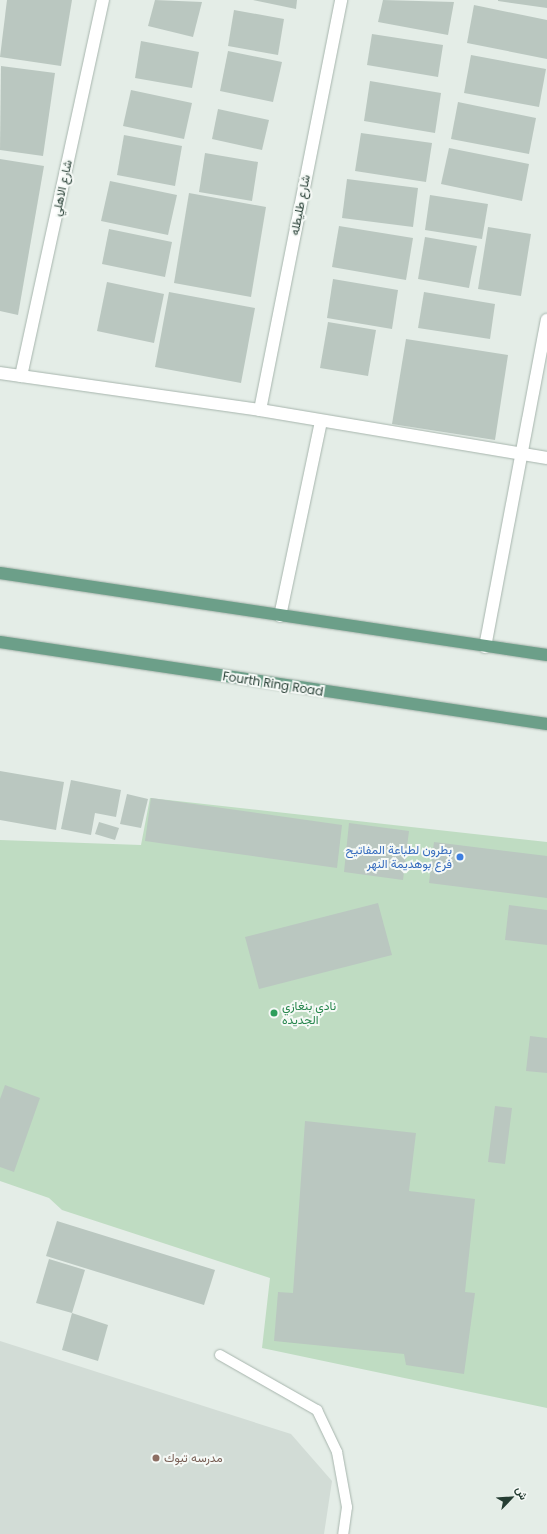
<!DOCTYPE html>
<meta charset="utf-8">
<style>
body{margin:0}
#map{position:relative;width:547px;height:1534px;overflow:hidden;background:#e4ede7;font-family:Poppins,Vazirmatn,sans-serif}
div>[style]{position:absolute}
.built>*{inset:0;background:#d2dcd6}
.green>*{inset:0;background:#bfdcc2}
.building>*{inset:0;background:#bac7c0}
.roads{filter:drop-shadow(0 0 1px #a7b5ad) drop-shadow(0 0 1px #a7b5ad)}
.lane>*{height:10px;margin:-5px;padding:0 5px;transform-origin:5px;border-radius:5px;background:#fff}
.street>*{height:12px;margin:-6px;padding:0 6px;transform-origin:6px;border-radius:6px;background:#fff}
.primary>*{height:12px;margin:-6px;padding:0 6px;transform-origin:6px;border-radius:6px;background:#6c9f89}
.dots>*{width:11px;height:11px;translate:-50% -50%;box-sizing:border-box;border:2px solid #f5f9f6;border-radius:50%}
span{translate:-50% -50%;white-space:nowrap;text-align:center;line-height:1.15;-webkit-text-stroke:4px #f5f9f6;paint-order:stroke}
.street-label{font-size:12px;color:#253d33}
.shop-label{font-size:12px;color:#366cbe}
.right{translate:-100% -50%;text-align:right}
.leisure-label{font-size:12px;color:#27864d}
.left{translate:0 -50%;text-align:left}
.education-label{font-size:12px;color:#785e54}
.north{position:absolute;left:491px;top:1478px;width:40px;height:40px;-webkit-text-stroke:3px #f5f9f6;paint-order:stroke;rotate:65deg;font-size:11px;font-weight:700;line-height:16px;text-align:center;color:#253d33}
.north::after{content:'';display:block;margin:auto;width:14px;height:18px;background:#253d33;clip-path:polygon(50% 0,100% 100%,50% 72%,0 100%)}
</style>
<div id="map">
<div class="built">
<i style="clip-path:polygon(0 1341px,291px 1434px,332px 1481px,324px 1534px,0 1534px)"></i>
</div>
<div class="green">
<i style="clip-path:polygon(150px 798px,547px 842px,547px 1408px,262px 1348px,270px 1278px,62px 1210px,49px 1198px,0 1181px,0 840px,141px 845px)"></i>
</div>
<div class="building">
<i style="clip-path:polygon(7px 0,72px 0,61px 66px,0 57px)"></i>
<i style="clip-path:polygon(155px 0,202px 2px,193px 37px,148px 26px)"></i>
<i style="clip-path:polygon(253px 0,297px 0,296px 9px)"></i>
<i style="clip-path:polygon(383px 0,454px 2px,448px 35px,378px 22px)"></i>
<i style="clip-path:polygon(498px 0,547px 0,547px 8px,498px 1px)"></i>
<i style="clip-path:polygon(474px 5px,547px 20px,547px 59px,467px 43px)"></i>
<i style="clip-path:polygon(234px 10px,284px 19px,278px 55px,228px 46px)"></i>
<i style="clip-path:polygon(372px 34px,443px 45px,438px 77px,367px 65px)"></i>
<i style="clip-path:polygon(141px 41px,199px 52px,192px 88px,135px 78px)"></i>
<i style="clip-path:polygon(228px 51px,282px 62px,273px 102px,220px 91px)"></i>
<i style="clip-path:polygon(471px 55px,546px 69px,539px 107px,464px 93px)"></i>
<i style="clip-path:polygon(1px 66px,55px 73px,43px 156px,0 150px)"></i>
<i style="clip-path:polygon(370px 81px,441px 93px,435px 133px,364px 121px)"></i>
<i style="clip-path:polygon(131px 90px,192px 103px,184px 139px,123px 126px)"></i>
<i style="clip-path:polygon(458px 102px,536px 118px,529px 154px,451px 139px)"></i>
<i style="clip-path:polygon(218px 109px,269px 120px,262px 150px,212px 139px)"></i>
<i style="clip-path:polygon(361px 133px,432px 143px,426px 182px,355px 171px)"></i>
<i style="clip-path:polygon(124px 135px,182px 146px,175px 186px,117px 175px)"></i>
<i style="clip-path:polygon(449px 148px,529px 164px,522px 201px,441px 184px)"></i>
<i style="clip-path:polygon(205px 153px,258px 162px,252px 201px,199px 192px)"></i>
<i style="clip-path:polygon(0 159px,44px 166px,18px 315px,0 311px)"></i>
<i style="clip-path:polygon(347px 179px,418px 188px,413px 227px,342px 218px)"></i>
<i style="clip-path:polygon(110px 181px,177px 195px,168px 235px,101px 221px)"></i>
<i style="clip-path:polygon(189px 193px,266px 207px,251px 297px,174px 283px)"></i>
<i style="clip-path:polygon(430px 195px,488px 204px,482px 239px,425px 230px)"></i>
<i style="clip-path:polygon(339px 226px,413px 238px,406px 280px,332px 267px)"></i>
<i style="clip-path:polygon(488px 227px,531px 234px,521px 296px,478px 289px)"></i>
<i style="clip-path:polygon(109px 229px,172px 242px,165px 277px,102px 264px)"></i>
<i style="clip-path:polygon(425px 237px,477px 246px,469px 288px,418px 279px)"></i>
<i style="clip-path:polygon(333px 279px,398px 290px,392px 329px,327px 318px)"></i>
<i style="clip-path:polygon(107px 282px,164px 294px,154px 343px,97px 331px)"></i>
<i style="clip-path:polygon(169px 292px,255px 308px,241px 383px,155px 367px)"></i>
<i style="clip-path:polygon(424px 292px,495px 304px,490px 339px,418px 328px)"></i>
<i style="clip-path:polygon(328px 322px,376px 330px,368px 376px,320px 368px)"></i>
<i style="clip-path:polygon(406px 339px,508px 355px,495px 440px,392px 424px)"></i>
<i style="clip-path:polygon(0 771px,64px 782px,56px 830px,0 820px)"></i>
<i style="clip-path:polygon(71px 780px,121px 790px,116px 817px,95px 813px,91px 835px,61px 829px)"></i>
<i style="clip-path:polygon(127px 794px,148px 799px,141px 828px,120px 824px)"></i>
<i style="clip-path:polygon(151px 798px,342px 825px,337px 868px,145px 841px)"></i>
<i style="clip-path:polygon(99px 822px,119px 828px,115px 840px,95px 834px)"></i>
<i style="clip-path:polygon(349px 823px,409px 831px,403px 880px,344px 872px)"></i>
<i style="clip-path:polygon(434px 842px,547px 856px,547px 898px,429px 883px)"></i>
<i style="clip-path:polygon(378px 903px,392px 955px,259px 989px,245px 937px)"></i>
<i style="clip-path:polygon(509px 905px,547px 910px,547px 945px,505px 940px)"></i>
<i style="clip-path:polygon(530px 1036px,547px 1038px,547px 1073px,526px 1071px)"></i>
<i style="clip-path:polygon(5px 1085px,40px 1098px,14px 1172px,0 1167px,0 1099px)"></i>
<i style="clip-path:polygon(495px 1106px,512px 1108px,505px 1164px,488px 1162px)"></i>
<i style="clip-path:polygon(305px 1121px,416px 1133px,409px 1191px,475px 1199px,465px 1292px,475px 1293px,464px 1374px,406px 1365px,404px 1354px,274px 1341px,278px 1292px,293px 1293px)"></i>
<i style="clip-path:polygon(57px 1221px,215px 1270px,204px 1305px,46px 1256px)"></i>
<i style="clip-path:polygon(49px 1259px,85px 1270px,72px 1313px,36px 1303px)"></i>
<i style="clip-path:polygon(72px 1313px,108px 1325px,98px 1361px,62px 1350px)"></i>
</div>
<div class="roads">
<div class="lane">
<i style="left:220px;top:1355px;width:112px;rotate:29.6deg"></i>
<i style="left:317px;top:1410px;width:47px;rotate:64.5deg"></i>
<i style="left:337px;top:1452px;width:56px;rotate:79.7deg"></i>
<i style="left:347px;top:1507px;width:27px;rotate:98deg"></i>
</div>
<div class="street">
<i style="left:0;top:373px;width:263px;rotate:8.1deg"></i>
<i style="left:260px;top:410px;width:291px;rotate:9.5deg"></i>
<i style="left:21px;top:376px;width:385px;rotate:-77.7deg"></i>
<i style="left:260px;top:410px;width:418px;rotate:-78.8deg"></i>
<i style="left:280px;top:616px;width:199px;rotate:-78.1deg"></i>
<i style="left:485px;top:647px;width:333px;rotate:-79.3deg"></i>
</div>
<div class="primary">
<i style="left:0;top:573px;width:553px;rotate:8.53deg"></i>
<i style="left:0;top:642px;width:553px;rotate:8.53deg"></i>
</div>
</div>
<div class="dots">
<i style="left:460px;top:857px;background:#3f7fe0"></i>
<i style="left:274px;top:1013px;background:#2e9e5b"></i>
<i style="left:156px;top:1458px;background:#8d6e63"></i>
</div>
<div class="street-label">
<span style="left:62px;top:188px;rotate:-78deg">شارع الاهلي</span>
<span style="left:300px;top:205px;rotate:-79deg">شارع طليطله</span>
<span style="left:273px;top:684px;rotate:9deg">Fourth Ring Road</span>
</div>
<div class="shop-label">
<span class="right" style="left:452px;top:857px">بطرون لطباعة المفاتيح<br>فرع بوهديمة النهر</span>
</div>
<div class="leisure-label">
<span class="left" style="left:282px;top:1013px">نادي بنغازي<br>الجديده</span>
</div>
<div class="education-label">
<span class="left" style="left:164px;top:1458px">مدرسه تبوك</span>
</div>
<div class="north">ش</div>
</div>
